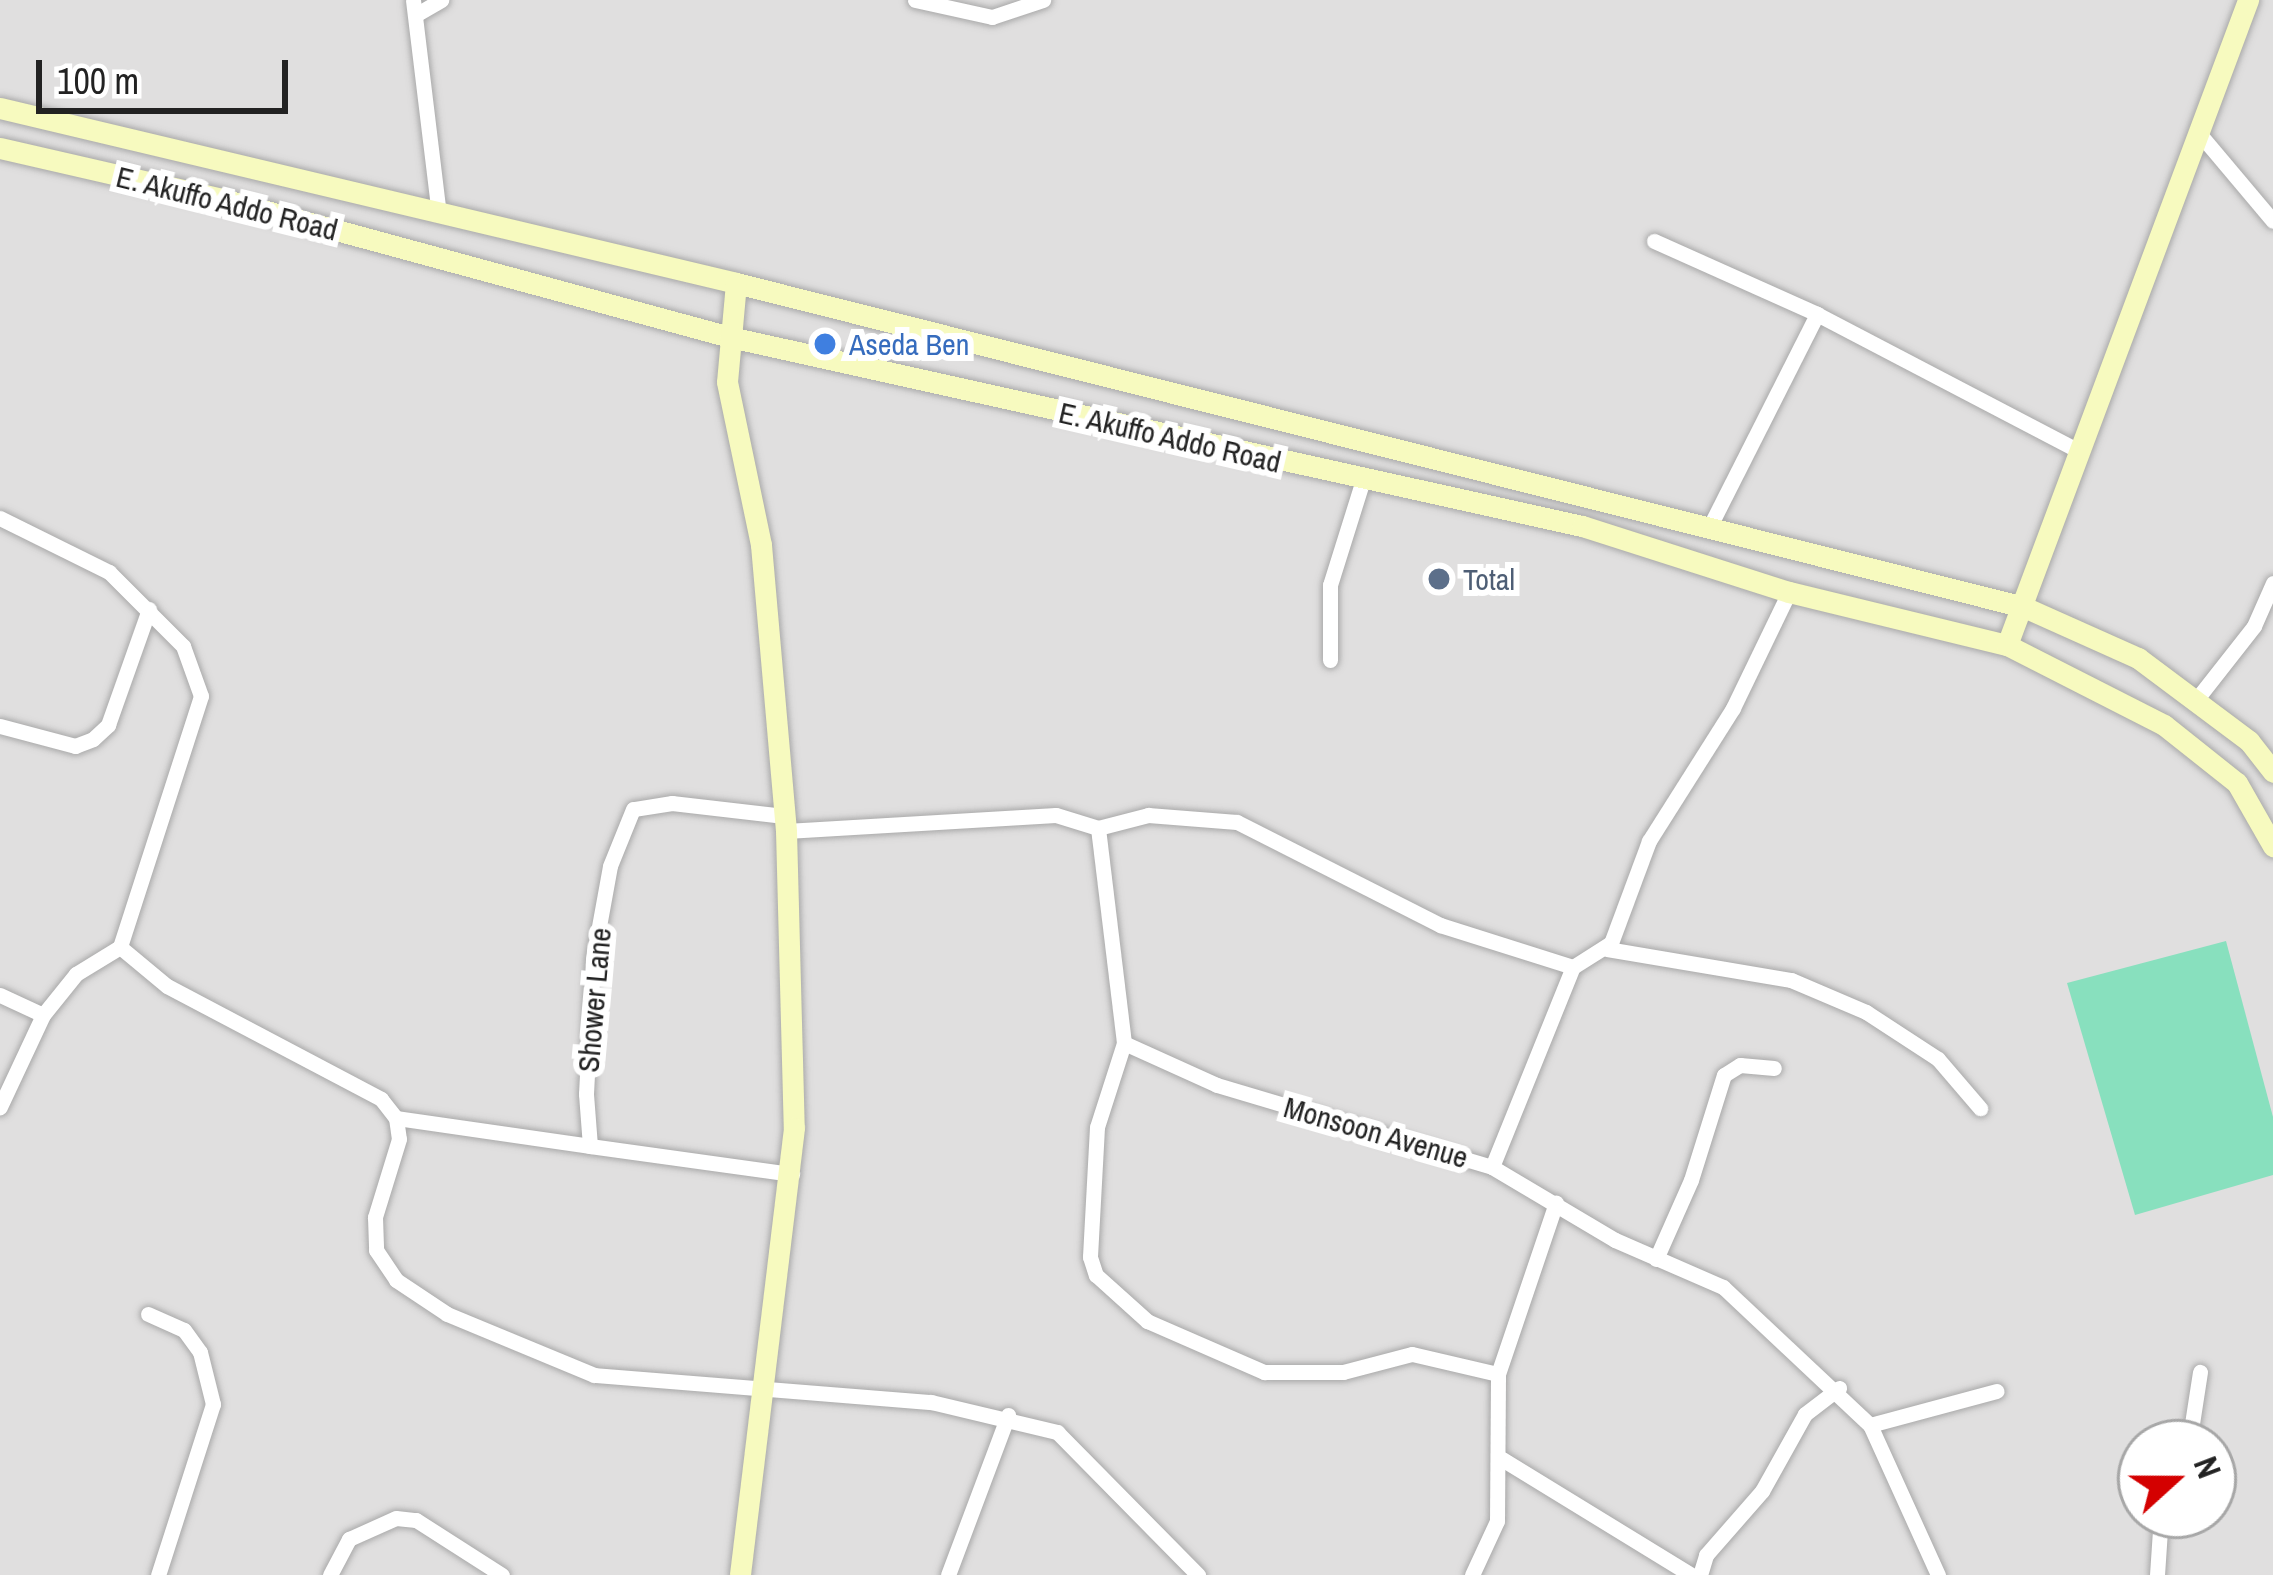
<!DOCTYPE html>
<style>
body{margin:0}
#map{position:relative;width:2273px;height:1575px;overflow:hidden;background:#f2efe9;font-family:"Archivo Narrow",sans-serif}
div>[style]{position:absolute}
.residential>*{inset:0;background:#e0dfdf}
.pitch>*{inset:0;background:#88e0be}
.roads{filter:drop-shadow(0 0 3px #a9a9a9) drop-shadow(0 0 3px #a9a9a9)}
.street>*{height:15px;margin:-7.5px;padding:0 7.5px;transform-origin:7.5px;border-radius:7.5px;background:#fff}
.secondary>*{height:21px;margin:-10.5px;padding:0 10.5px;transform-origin:10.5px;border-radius:10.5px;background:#f7fabf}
.dots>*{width:33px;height:33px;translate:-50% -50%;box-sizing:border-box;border:6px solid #fff;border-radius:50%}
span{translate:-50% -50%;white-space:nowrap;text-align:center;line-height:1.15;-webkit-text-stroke:12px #fff;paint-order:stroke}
.street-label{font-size:30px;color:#222}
.shop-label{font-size:30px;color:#366cbe}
.left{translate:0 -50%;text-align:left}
.service-label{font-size:30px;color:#4e5e75}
.north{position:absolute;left:2117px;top:1419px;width:120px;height:120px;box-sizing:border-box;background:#fff;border:3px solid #a7a7a7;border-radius:50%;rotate:69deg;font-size:33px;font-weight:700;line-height:48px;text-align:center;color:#222}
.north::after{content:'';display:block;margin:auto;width:42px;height:54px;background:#d40000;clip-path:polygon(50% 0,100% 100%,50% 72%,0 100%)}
.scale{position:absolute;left:36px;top:60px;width:252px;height:54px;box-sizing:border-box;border:6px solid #222;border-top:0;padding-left:15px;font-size:36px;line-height:42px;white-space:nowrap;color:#222;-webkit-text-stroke:9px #fff;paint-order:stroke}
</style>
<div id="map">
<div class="residential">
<i style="clip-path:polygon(evenodd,0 0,2273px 0,2273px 1575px,0 1575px,0 0,2141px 1443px,2213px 1443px,2213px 1515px,2141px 1515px,2141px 1443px)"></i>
</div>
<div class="pitch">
<i style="clip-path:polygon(2226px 941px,2273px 1117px,2273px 1175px,2135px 1215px,2067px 983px)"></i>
</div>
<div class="roads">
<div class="street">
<i style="left:413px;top:0;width:216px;rotate:83.1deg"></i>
<i style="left:915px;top:0;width:79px;rotate:12.4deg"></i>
<i style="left:992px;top:17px;width:54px;rotate:-18.4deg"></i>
<i style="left:417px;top:14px;width:28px;rotate:-30deg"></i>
<i style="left:2198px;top:132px;width:116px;rotate:49.9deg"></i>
<i style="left:1654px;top:241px;width:179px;rotate:24.1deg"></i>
<i style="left:1817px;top:314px;width:291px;rotate:27.6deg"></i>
<i style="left:0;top:518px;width:122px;rotate:26.4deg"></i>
<i style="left:109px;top:572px;width:105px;rotate:45deg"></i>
<i style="left:183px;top:646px;width:53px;rotate:70.2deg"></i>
<i style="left:201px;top:696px;width:264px;rotate:107.9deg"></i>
<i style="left:120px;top:947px;width:52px;rotate:148.5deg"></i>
<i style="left:76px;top:974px;width:53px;rotate:128.8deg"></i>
<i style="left:43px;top:1015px;width:102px;rotate:115.1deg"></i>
<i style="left:1708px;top:530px;width:242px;rotate:-63.2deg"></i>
<i style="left:1330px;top:660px;width:75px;rotate:-90deg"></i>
<i style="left:1330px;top:585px;width:110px;rotate:-72.6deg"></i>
<i style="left:2196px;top:700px;width:94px;rotate:-51.9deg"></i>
<i style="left:2254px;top:626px;width:47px;rotate:-66.2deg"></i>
<i style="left:0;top:726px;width:78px;rotate:14.9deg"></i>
<i style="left:75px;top:746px;width:19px;rotate:-21deg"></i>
<i style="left:93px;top:739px;width:21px;rotate:-43deg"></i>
<i style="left:108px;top:725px;width:123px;rotate:-70.5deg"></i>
<i style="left:784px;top:816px;width:113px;rotate:-173.4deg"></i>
<i style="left:672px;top:803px;width:39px;rotate:171deg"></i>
<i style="left:633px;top:809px;width:61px;rotate:112deg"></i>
<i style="left:610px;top:866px;width:96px;rotate:100.3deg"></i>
<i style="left:593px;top:960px;width:134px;rotate:93deg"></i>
<i style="left:586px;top:1094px;width:52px;rotate:85.6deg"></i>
<i style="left:590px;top:1146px;width:204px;rotate:7.9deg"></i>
<i style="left:1098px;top:828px;width:217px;rotate:83.1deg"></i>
<i style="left:786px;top:831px;width:270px;rotate:-3.4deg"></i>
<i style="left:1056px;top:815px;width:44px;rotate:17.2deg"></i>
<i style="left:1098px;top:828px;width:52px;rotate:-14.6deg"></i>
<i style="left:1148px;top:815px;width:89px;rotate:4.5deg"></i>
<i style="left:1237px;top:822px;width:228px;rotate:26.9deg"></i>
<i style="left:1440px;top:925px;width:139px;rotate:17.5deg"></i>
<i style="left:120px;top:947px;width:61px;rotate:39.7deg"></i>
<i style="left:167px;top:986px;width:242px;rotate:27.8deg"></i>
<i style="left:381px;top:1099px;width:24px;rotate:52deg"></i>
<i style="left:396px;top:1118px;width:21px;rotate:82deg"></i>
<i style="left:399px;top:1139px;width:82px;rotate:107.1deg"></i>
<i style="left:375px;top:1217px;width:33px;rotate:88deg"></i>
<i style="left:376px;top:1250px;width:36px;rotate:56deg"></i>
<i style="left:396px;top:1280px;width:61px;rotate:33.7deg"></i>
<i style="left:447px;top:1314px;width:159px;rotate:22.5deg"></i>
<i style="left:594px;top:1375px;width:338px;rotate:4.6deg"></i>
<i style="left:931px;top:1402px;width:130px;rotate:13.4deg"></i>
<i style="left:1057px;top:1432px;width:201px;rotate:45.4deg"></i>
<i style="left:1607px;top:949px;width:187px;rotate:9.6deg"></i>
<i style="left:1791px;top:980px;width:82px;rotate:23.1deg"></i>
<i style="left:1866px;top:1012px;width:86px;rotate:33.1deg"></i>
<i style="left:1938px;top:1059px;width:65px;rotate:49.4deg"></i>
<i style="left:1573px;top:967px;width:45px;rotate:-32.3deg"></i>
<i style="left:1611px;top:943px;width:109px;rotate:-69.6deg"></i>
<i style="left:1649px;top:841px;width:157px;rotate:-57.7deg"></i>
<i style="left:1733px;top:708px;width:129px;rotate:-64.2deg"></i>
<i style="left:0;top:995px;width:47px;rotate:24.9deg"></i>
<i style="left:1124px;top:1043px;width:102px;rotate:24.3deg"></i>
<i style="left:1217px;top:1085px;width:287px;rotate:16.6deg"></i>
<i style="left:1492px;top:1167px;width:143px;rotate:30.7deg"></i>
<i style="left:1615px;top:1240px;width:118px;rotate:23.5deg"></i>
<i style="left:1723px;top:1287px;width:202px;rotate:43.2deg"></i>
<i style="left:1870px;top:1425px;width:165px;rotate:65.6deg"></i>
<i style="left:1124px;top:1043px;width:88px;rotate:107.8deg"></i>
<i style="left:1097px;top:1127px;width:130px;rotate:93.1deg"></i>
<i style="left:1090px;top:1257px;width:19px;rotate:72deg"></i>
<i style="left:1096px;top:1275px;width:69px;rotate:42deg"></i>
<i style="left:1147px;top:1321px;width:128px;rotate:23.6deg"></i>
<i style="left:1264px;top:1372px;width:79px"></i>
<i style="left:1343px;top:1372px;width:71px;rotate:-14.6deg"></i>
<i style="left:1412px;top:1354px;width:88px;rotate:13.1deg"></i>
<i style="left:396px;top:1118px;width:196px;rotate:8.2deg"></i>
<i style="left:1492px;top:1167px;width:216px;rotate:-68deg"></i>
<i style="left:1656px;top:1259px;width:86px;rotate:-66.1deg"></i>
<i style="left:1691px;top:1180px;width:110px;rotate:-72.6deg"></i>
<i style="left:1724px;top:1075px;width:19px;rotate:-32deg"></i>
<i style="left:1740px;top:1065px;width:34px;rotate:5deg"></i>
<i style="left:148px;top:1314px;width:39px;rotate:24deg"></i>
<i style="left:184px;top:1330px;width:27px;rotate:54deg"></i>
<i style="left:200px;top:1352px;width:54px;rotate:76deg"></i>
<i style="left:213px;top:1404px;width:180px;rotate:107.8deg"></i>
<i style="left:1870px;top:1425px;width:131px;rotate:-15deg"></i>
<i style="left:2189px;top:1443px;width:72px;rotate:-81.2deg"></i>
<i style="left:1502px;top:1459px;width:222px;rotate:31.5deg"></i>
<i style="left:330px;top:1575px;width:41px;rotate:-62.2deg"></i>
<i style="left:349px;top:1539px;width:51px;rotate:-24.1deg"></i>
<i style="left:396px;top:1518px;width:20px;rotate:6deg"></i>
<i style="left:416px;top:1520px;width:102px;rotate:32.6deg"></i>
<i style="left:948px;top:1575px;width:171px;rotate:-69.4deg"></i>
<i style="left:1472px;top:1575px;width:60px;rotate:-65.2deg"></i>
<i style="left:1497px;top:1521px;width:147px;rotate:-89.6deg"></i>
<i style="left:1498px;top:1374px;width:181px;rotate:-71.3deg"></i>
<i style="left:1700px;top:1575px;width:21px;rotate:-73deg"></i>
<i style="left:1706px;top:1555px;width:85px;rotate:-48.8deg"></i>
<i style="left:1762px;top:1491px;width:88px;rotate:-60.8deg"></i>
<i style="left:1805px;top:1414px;width:43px;rotate:-37.4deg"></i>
<i style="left:2157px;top:1575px;width:60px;rotate:-86.2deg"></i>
</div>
<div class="secondary">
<i style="left:0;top:108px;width:757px;rotate:13.37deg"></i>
<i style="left:736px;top:283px;width:1328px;rotate:14.12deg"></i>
<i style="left:2024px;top:607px;width:125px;rotate:24.1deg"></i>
<i style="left:2138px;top:658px;width:139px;rotate:36.8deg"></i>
<i style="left:2249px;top:741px;width:39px;rotate:52deg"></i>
<i style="left:0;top:148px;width:228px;rotate:12.9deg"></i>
<i style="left:222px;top:199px;width:526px;rotate:15.2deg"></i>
<i style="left:730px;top:337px;width:873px;rotate:12.51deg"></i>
<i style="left:1582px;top:526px;width:217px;rotate:17.7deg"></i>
<i style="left:1789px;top:592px;width:224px;rotate:13.7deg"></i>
<i style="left:2007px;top:645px;width:176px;rotate:27deg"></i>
<i style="left:2164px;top:725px;width:93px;rotate:38.5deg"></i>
<i style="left:2237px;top:783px;width:73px;rotate:60.3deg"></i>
<i style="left:736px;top:283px;width:99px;rotate:95.2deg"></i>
<i style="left:727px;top:382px;width:167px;rotate:78.2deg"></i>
<i style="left:761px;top:545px;width:287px;rotate:85deg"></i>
<i style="left:786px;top:831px;width:297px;rotate:88.5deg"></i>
<i style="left:794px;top:1128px;width:450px;rotate:96.9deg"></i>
<i style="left:2007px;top:645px;width:689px;rotate:-69.51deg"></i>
</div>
</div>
<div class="dots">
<i style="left:825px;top:344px;background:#3f7fe0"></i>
<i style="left:1439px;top:579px;background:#5c6f8a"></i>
</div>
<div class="street-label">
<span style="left:227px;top:203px;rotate:14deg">E. Akuffo Addo Road</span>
<span style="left:1170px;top:437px;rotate:13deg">E. Akuffo Addo Road</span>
<span style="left:594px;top:1000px;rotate:-85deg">Shower Lane</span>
<span style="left:1376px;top:1132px;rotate:16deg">Monsoon Avenue</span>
</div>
<div class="shop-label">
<span class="left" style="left:849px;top:344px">Aseda Ben</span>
</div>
<div class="service-label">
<span class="left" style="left:1463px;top:579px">Total</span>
</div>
<div class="north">N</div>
<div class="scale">100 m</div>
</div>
